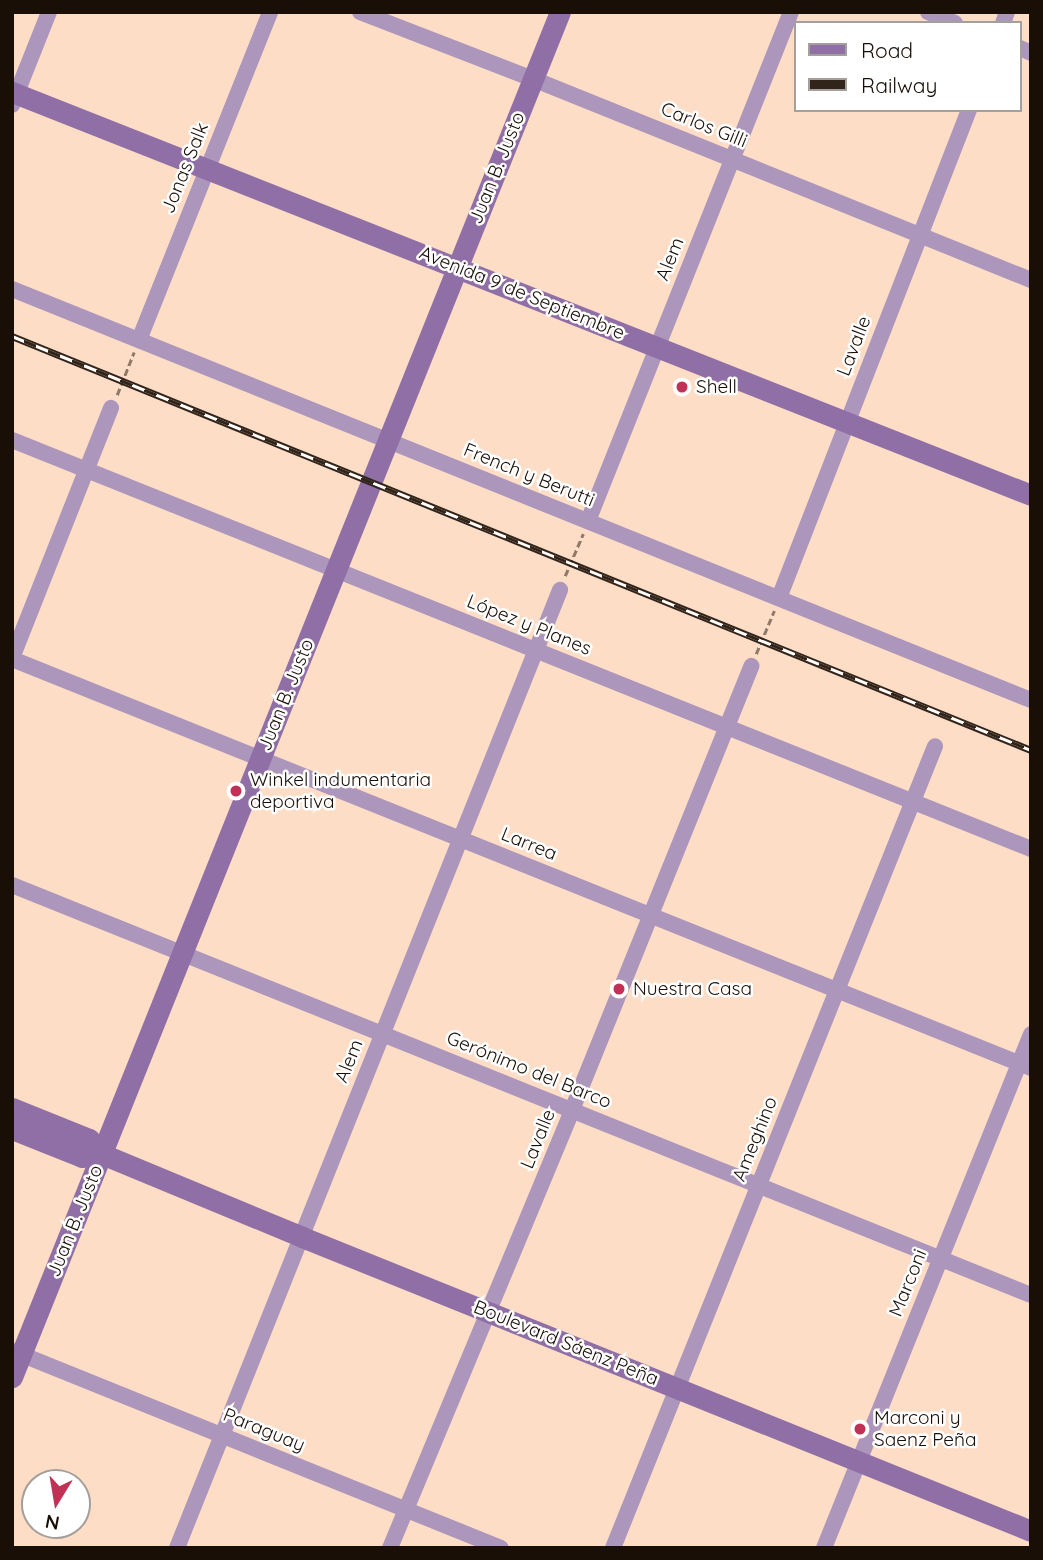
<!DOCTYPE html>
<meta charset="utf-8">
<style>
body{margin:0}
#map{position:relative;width:1043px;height:1560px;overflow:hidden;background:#fdddc6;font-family:Quicksand,sans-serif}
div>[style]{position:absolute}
.path>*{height:2.5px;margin-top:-1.25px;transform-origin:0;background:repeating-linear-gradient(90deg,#8f7a6a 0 7px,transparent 0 10.5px)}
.street>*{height:16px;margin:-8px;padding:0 8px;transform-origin:8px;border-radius:8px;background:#ac96bc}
.secondary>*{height:21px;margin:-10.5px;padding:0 10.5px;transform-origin:10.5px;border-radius:10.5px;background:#906fa7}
.rail>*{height:7px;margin-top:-3.5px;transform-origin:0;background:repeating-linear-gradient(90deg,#fff 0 13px,#31251b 0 26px);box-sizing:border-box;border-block:2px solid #31251b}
.dots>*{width:19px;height:19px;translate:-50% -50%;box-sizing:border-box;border:4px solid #fff;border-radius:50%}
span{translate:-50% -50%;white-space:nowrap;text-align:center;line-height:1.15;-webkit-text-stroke:5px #fff;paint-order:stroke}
.street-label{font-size:19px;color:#190f07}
.poi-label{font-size:19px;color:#190f07}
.left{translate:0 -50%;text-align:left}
.frame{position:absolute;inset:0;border:14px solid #190f07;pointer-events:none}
.legend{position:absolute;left:794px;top:21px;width:228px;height:91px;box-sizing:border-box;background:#fff;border:2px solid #a39f9c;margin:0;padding:9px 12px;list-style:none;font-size:21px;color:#190f07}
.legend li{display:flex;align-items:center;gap:14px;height:35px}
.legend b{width:35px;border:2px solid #a39f9c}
.north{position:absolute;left:21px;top:1469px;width:70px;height:70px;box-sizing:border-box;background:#fff;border:2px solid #a39f9c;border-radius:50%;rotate:191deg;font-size:19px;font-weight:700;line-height:28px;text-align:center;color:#190f07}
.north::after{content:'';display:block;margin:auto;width:24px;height:32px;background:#c13155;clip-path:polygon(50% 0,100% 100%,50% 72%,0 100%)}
</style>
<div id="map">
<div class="path">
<i style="left:117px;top:395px;width:46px;rotate:-68.4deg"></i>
<i style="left:565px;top:576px;width:46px;rotate:-66.8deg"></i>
<i style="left:756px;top:654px;width:47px;rotate:-67.3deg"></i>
</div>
<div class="street">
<i style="left:360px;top:12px;width:186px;rotate:21.2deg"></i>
<i style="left:533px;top:79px;width:537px;rotate:21.98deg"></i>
<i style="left:928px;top:12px;width:29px;rotate:22deg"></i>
<i style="left:1003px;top:23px;width:12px;rotate:-70deg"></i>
<i style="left:1020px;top:48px;width:12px;rotate:24deg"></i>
<i style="left:12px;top:105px;width:100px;rotate:-68.3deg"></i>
<i style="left:12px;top:289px;width:1099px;rotate:21.97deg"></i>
<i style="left:139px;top:340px;width:353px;rotate:-68.2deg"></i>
<i style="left:12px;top:440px;width:1098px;rotate:21.87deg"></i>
<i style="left:588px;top:521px;width:548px;rotate:-68.26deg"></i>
<i style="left:779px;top:598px;width:524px;rotate:-68.73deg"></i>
<i style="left:12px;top:658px;width:269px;rotate:-68.4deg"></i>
<i style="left:12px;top:659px;width:1098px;rotate:21.87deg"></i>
<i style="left:12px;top:885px;width:1098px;rotate:21.92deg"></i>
<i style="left:13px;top:1351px;width:526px;rotate:21.98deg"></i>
<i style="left:177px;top:1548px;width:1032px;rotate:-68.21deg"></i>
<i style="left:390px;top:1548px;width:474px;rotate:-67.4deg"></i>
<i style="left:572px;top:1110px;width:479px;rotate:-68deg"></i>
<i style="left:613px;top:1548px;width:864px;rotate:-68.12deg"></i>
<i style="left:824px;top:1548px;width:554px;rotate:-68.06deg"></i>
</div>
<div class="secondary">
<i style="left:12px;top:92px;width:1096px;rotate:21.58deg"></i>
<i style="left:12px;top:1108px;width:83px;rotate:21.9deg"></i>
<i style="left:89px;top:1139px;width:20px;rotate:49deg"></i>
<i style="left:102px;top:1154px;width:217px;rotate:22.5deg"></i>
<i style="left:302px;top:1237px;width:786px;rotate:21.96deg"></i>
<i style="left:12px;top:1129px;width:75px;rotate:21.8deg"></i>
<i style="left:82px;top:1157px;width:20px;rotate:-9deg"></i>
<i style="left:12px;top:1377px;width:1471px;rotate:-68.13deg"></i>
</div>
<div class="rail">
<i style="left:12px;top:336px;width:1100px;rotate:22.11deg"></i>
</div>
<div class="dots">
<i style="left:682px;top:387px;background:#c13155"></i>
<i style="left:236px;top:791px;background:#c13155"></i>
<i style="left:619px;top:989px;background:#c13155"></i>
<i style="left:860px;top:1429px;background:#c13155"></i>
</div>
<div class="street-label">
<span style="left:704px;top:125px;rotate:22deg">Carlos Gilli</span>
<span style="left:185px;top:168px;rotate:-68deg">Jonas Salk</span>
<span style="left:497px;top:168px;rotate:-68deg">Juan B. Justo</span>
<span style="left:670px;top:259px;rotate:-68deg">Alem</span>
<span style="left:522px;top:293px;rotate:22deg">Avenida 9 de Septiembre</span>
<span style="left:854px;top:346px;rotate:-69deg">Lavalle</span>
<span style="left:529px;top:475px;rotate:22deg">French y Berutti</span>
<span style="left:529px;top:625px;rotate:22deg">López y Planes</span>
<span style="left:286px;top:695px;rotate:-68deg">Juan B. Justo</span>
<span style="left:529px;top:844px;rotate:22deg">Larrea</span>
<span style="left:349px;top:1061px;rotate:-68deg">Alem</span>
<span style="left:529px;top:1070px;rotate:22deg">Gerónimo del Barco</span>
<span style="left:538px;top:1139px;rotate:-68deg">Lavalle</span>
<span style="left:755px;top:1139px;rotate:-68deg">Ameghino</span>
<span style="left:75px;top:1221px;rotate:-68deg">Juan B. Justo</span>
<span style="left:908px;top:1283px;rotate:-68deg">Marconi</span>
<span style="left:566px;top:1343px;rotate:22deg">Boulevard Sáenz Peña</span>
<span style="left:264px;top:1430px;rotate:22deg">Paraguay</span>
</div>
<div class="poi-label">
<span class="left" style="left:696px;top:387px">Shell</span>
<span class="left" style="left:250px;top:791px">Winkel indumentaria<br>deportiva</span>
<span class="left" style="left:633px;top:989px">Nuestra Casa</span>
<span class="left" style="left:874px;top:1429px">Marconi y<br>Saenz Peña</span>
</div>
<div class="frame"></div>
<ul class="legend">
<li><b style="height:9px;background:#906fa7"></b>Road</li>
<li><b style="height:9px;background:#31251b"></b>Railway</li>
</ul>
<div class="north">N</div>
</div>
